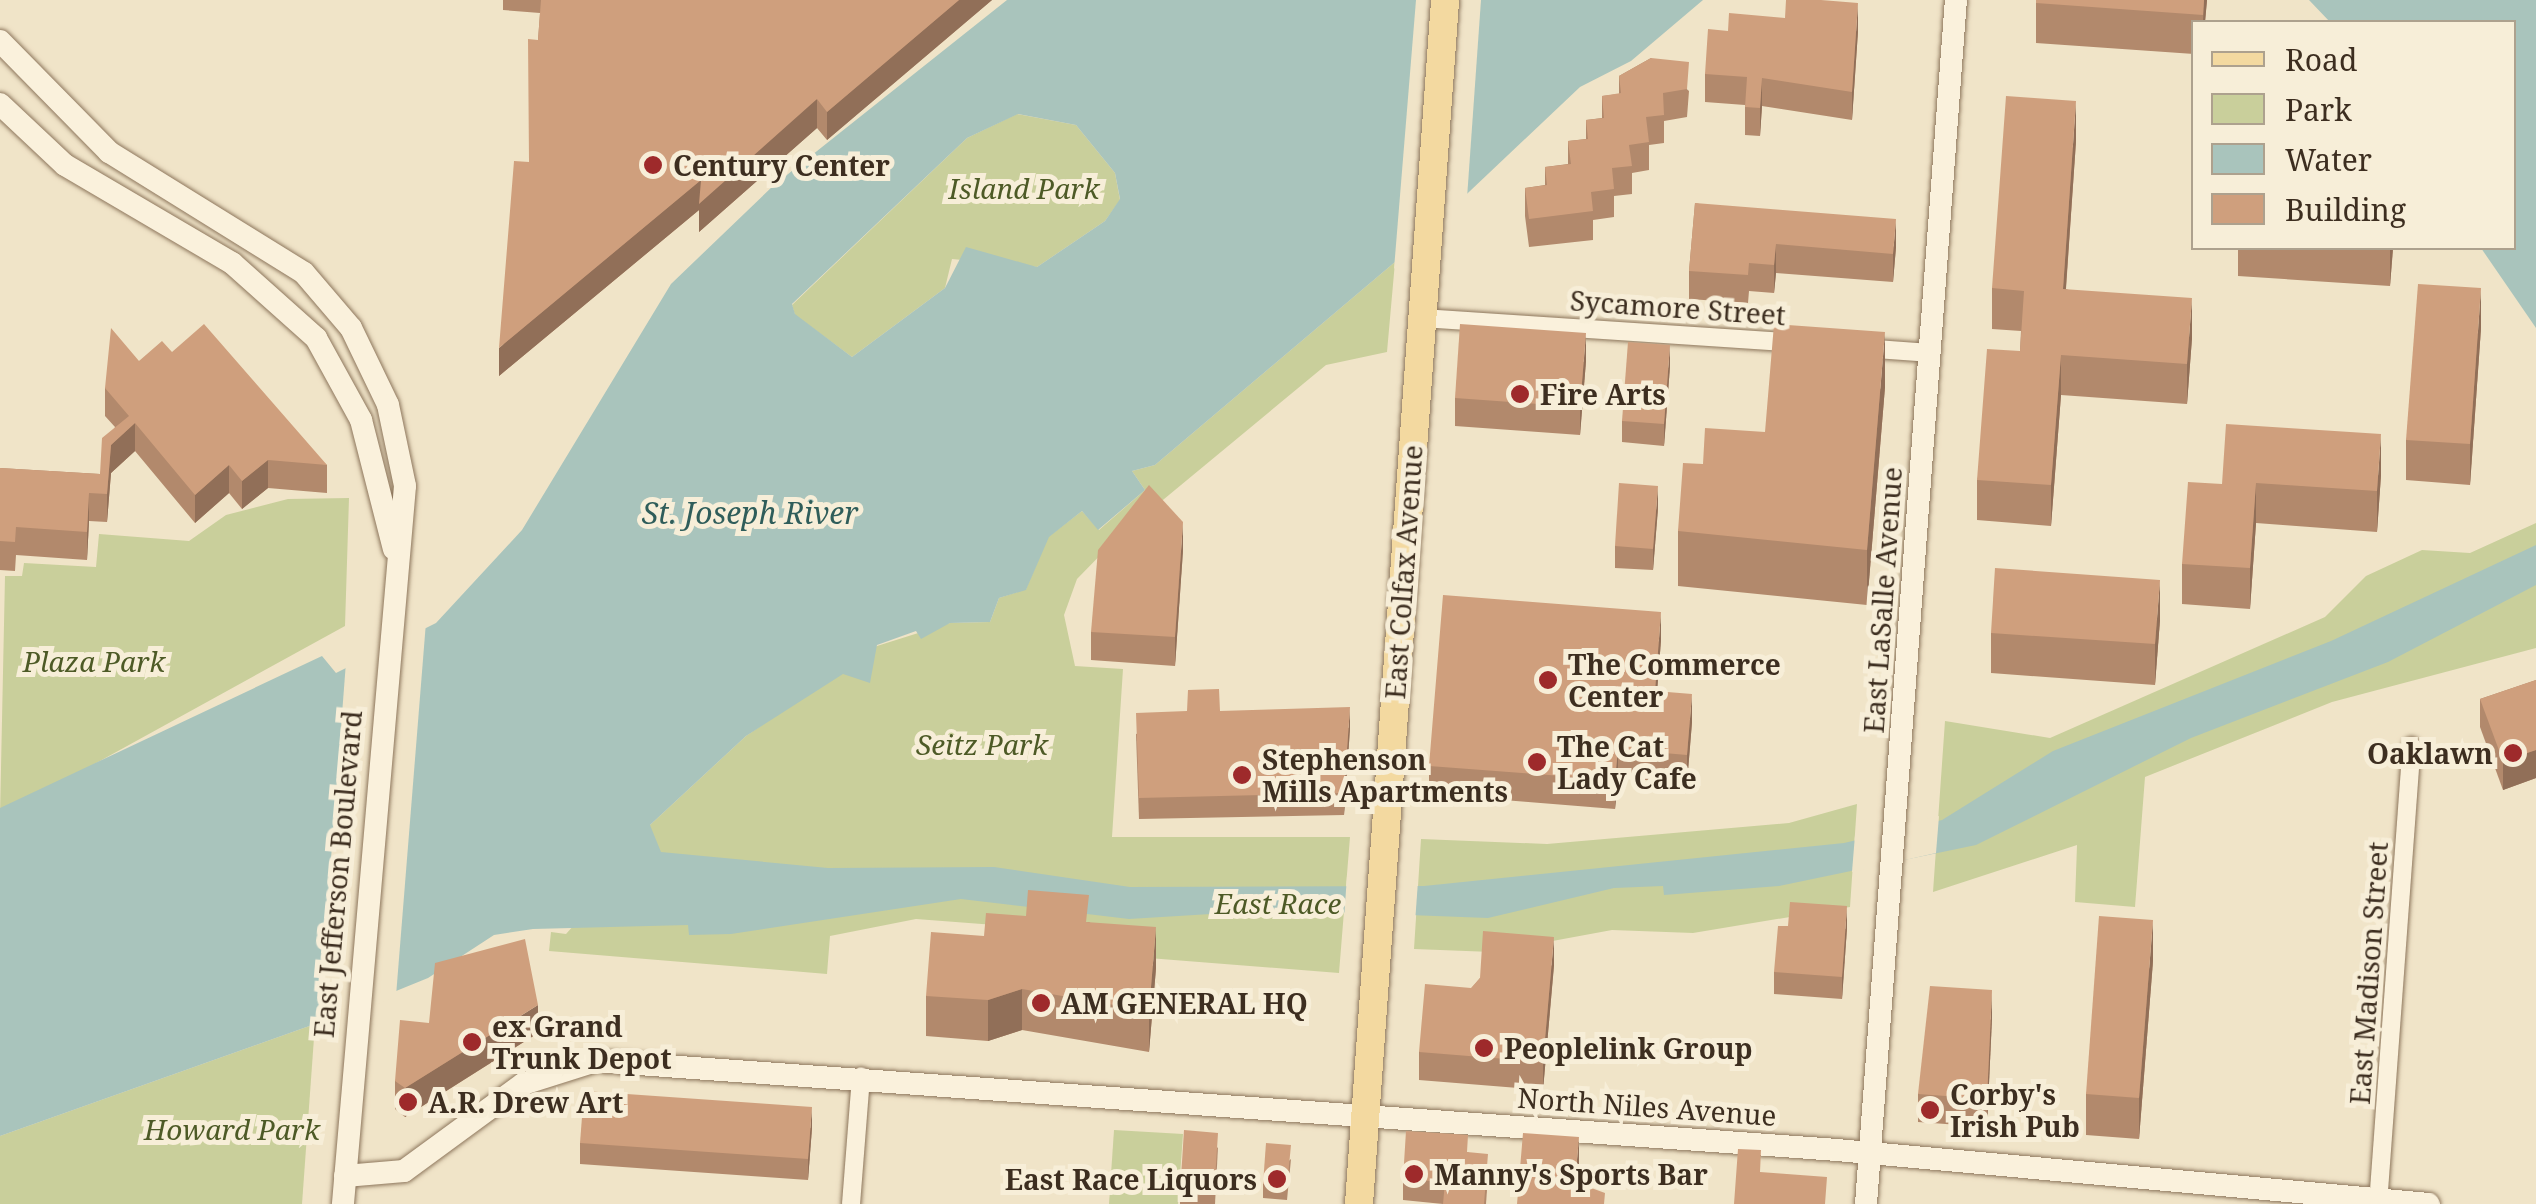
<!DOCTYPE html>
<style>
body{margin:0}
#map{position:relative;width:2536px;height:1204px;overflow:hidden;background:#f0e4c8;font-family:"Noto Serif",serif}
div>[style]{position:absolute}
.green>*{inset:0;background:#c9cf9b}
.water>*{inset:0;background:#a9c4bc}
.pier>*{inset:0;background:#f0e4c8}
.roads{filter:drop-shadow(0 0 2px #8d765c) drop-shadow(0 0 2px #8d765c)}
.minor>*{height:18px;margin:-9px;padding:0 9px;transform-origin:9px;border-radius:9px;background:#faf1dc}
.tertiary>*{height:22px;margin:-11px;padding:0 11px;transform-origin:11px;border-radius:11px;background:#faf1dc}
.primary>*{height:28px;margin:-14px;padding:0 14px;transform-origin:14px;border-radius:14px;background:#f3d9a0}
.wall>*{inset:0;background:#b2896c}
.shaded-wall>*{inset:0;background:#916f58}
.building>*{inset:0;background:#cf9f7d}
.dots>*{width:28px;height:28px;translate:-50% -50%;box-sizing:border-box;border:5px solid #f7eed8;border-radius:50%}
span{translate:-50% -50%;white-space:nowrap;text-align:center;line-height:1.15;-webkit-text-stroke:10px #f7eed8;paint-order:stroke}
.poi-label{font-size:28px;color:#3d2e20;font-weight:700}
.left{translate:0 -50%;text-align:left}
.right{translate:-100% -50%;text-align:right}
.park-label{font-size:28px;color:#4d5a26;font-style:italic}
.street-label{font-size:28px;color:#3d2e20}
.water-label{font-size:30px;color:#2f5d5a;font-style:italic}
.legend{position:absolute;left:2191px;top:20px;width:325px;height:230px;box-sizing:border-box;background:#f7eed8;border:2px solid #ada18e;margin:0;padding:12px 18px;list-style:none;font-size:30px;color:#3d2e20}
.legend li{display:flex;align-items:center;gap:20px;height:50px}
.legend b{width:50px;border:2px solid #ada18e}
</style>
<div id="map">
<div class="green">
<i style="clip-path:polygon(1017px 114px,1076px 125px,1115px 173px,1120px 200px,1105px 221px,1037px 267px,952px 259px,945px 288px,852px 357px,795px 315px,792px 305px,967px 138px)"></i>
<i style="clip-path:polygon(1395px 262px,1387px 352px,1326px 365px,1117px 538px,1077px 579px,1064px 615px,1075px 666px,1123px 669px,1112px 837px,1350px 837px,1339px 973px,1123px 956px,1124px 935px,916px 919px,830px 936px,827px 974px,549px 951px,551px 932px,566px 934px,650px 840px,650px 825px,746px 736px,877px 646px,950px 623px,990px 622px,999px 598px,1026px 589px,1048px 537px,1082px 511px,1099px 530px,1145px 490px,1132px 471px,1155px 465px)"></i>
<i style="clip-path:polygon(349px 498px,345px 626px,0 816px,5px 576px,22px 576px,24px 563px,96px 567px,99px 534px,189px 541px,226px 515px,288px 499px)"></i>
<i style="clip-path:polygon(2536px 523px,2536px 648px,2332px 702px,2145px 777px,2135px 907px,2075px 902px,2077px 845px,1933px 892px,1945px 721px,2050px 738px,2325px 617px,2366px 576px,2422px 550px,2470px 553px)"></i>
<i style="clip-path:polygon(1857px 804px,1850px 907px,1693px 933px,1612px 930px,1492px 952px,1414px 949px,1421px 839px,1547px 844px,1789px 823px)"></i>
<i style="clip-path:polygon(315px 1024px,302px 1204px,0 1204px,0 1136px)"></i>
<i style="clip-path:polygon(1114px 1130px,1183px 1134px,1178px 1204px,1109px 1204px)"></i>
</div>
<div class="water">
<i style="clip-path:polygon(evenodd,1007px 0,1703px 0,1631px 61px,1580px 87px,1395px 262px,1155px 465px,1132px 471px,1145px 490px,1098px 530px,1082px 511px,1049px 537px,1026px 590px,999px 598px,990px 622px,950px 623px,921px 639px,916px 631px,877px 645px,870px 683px,843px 674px,746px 736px,650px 825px,661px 852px,828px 868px,994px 867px,1130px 887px,1424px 886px,1844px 843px,1942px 820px,2053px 751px,2331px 641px,2536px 545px,2536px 585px,2388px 662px,2191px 738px,1976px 845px,1779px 886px,1664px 895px,1663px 886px,1614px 888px,1488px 918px,1278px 910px,1129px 919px,961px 899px,731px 934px,689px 935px,688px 925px,533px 929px,494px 935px,428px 978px,315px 1024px,0 1136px,0 808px,322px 656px,336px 673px,436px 623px,522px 530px,671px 284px,773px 186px,1007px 0,1018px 114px,1076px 125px,1115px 173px,1120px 199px,1105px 221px,1037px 267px,966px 247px,945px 288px,852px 357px,795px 314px,792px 304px,967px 138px,1018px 114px)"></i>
<i style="clip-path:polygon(2309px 0,2536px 0,2536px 328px,2481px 248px,2514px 248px,2514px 22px,2330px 22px)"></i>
</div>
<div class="pier">
<i style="clip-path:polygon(1416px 0,1481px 0,1467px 198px,1394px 269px)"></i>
<i style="clip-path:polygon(426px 622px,396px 996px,318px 1029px,346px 662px)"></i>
<i style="clip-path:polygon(1939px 816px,1936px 853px,1852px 872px,1855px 835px)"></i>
<i style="clip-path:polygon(1347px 876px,1418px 881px,1415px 923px,1344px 919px)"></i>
</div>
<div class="roads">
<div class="minor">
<i style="left:1422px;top:318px;width:375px;rotate:3.8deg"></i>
<i style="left:1862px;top:348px;width:69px;rotate:4.1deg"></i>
<i style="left:851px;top:1204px;width:128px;rotate:-85.5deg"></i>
<i style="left:2378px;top:1204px;width:459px;rotate:-85.8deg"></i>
</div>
<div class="tertiary">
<i style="left:0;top:41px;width:156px;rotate:45.5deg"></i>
<i style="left:109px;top:152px;width:229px;rotate:31.8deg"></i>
<i style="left:304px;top:273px;width:72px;rotate:49.5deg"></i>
<i style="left:351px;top:328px;width:85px;rotate:64.3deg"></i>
<i style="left:388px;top:405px;width:83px;rotate:78.1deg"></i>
<i style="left:405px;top:486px;width:721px;rotate:94.94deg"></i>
<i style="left:0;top:104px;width:89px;rotate:43.2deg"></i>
<i style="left:65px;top:165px;width:194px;rotate:30.4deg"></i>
<i style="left:232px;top:263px;width:113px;rotate:41.8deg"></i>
<i style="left:316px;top:338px;width:94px;rotate:61.2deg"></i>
<i style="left:361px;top:420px;width:133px;rotate:75.7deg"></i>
<i style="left:345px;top:1176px;width:59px;rotate:-4.8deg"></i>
<i style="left:404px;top:1171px;width:147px;rotate:-36.2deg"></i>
<i style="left:523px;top:1084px;width:77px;rotate:-17.5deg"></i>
<i style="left:596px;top:1061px;width:1244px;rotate:4.1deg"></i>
<i style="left:1837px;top:1150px;width:594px;rotate:5.21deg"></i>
<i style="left:1866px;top:1204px;width:1207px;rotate:-85.73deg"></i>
</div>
<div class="primary">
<i style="left:1359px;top:1204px;width:1207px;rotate:-85.91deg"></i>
</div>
</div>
<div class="wall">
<i style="clip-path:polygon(503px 0,992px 0,827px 140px,817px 128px,699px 232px,699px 210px,499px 376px,529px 162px,540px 13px,503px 10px)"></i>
<i style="clip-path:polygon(2036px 0,2207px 0,2205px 22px,2194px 22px,2194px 54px,2036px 43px)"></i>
<i style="clip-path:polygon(1728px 31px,1858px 31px,1852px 120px,1762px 106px,1760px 136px,1745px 135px,1745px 105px,1705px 102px,1705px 74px)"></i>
<i style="clip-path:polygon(1651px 58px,1689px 91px,1687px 117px,1664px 121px,1664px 143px,1649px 145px,1649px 170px,1632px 173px,1632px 194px,1614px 196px,1614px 217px,1593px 220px,1593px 240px,1529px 247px,1525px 216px,1525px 188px,1545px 185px,1545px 167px,1568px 164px,1568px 141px,1586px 139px,1586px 120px,1602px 118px,1602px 96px,1619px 94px,1619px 76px)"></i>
<i style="clip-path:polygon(2076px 141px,2066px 289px,2192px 338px,2187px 404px,2061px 395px,2051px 526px,1977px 520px,1977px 480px,2020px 351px,2021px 331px,1992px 329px,1992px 288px)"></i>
<i style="clip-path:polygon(1695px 203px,1896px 247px,1893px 282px,1776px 273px,1774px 293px,1749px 291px,1748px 303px,1689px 299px,1689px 271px)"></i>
<i style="clip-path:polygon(2238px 248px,2393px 248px,2390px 286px,2238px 276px)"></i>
<i style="clip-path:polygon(2481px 328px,2470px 485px,2406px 480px,2406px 440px)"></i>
<i style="clip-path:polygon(172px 352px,327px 465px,327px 493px,268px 488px,242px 509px,229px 493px,195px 523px,135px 451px,111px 473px,107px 522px,89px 521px,87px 560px,16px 555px,15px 571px,0 570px,0 468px,100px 474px,115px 427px,105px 416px,105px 388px,139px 361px)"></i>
<i style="clip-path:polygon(1586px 361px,1580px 435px,1455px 426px,1455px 398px)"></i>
<i style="clip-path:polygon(1670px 366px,1664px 446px,1622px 442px,1622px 421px)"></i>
<i style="clip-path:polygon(1885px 387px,1867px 605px,1678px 586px,1678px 531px,1703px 464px,1765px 432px)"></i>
<i style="clip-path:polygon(2381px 475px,2377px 532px,2256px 523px,2250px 609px,2182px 604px,2182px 564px,2222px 484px)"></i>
<i style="clip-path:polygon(1658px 508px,1653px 570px,1615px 568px,1615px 546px)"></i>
<i style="clip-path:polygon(1183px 550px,1175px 666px,1091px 660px,1091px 632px)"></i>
<i style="clip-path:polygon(2160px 620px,2155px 685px,1991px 673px,1991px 633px)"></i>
<i style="clip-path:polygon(1661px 640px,1657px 691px,1692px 722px,1687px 783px,1618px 778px,1615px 809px,1429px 794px,1429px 766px)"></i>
<i style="clip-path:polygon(2536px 680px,2536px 778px,2503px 790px,2480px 727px,2480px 699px)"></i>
<i style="clip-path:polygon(1220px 711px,1350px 728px,1344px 815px,1139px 819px,1136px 734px)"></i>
<i style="clip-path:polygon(1089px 922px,1156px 968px,1149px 1052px,1022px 1030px,988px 1041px,926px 1036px,926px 996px,984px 936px)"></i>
<i style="clip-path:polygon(1847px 928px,1842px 999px,1774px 994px,1774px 972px)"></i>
<i style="clip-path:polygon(2153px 961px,2139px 1139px,2086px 1135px,2086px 1094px)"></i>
<i style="clip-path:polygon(1554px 965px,1543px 1090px,1419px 1080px,1419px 1052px,1480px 978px)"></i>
<i style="clip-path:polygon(1992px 1018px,1987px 1127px,1918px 1122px,1918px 1094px)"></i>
<i style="clip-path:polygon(429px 1023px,538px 1033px,405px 1117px,395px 1109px,395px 1081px)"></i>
<i style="clip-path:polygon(812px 1128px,808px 1180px,580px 1164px,580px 1143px)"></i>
<i style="clip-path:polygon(1218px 1147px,1215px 1204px,1180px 1204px,1180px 1193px)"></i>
<i style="clip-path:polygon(1468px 1152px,1488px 1176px,1486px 1204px,1443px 1204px,1403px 1200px,1403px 1179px)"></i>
<i style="clip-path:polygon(1291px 1159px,1287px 1200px,1263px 1198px,1263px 1184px)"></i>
</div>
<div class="shaded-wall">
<i style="clip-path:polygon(959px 0,992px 0,827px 140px,827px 112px)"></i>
<i style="clip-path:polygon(2204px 0,2207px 0,2205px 22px,2203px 22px)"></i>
<i style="clip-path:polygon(1858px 3px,1858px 31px,1852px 120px,1852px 92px)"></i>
<i style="clip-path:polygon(1762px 78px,1762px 106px,1760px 136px,1760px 108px)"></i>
<i style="clip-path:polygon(817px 99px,817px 128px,699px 232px,699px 210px,499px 376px,499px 348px,701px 180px)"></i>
<i style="clip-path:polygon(2076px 101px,2076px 141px,2063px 329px,2063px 289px)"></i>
<i style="clip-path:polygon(1896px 219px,1896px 247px,1893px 282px,1893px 254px)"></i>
<i style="clip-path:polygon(1776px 244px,1776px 273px,1774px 293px,1774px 265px)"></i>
<i style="clip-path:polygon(2390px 248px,2393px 248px,2390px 286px)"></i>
<i style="clip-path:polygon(2481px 288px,2481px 328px,2470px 485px,2470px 444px)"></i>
<i style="clip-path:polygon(2192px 298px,2192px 338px,2187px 404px,2187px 364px)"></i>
<i style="clip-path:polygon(1885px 332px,1885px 387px,1867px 605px,1867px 550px)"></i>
<i style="clip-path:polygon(1586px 333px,1586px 361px,1580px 435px,1580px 407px)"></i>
<i style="clip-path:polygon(1670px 345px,1670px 366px,1664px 446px,1664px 424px)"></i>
<i style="clip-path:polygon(2061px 355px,2061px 395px,2051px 526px,2051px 485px)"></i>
<i style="clip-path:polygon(135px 423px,135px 451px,111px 473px,107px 522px,107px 494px,111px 445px)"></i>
<i style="clip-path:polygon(2381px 434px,2381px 475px,2377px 532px,2377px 491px)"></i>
<i style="clip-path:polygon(268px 460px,268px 488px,242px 509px,242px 481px)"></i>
<i style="clip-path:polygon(229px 465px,229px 493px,195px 523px,195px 495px)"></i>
<i style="clip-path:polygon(2256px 483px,2256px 523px,2250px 609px,2250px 568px)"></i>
<i style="clip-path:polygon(1658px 486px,1658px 508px,1653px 570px,1653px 549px)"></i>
<i style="clip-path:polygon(89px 493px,89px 521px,87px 560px,87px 532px)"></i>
<i style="clip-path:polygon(1183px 522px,1183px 550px,1175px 666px,1175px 637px)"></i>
<i style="clip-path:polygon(2160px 580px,2160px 620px,2155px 685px,2155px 644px)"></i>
<i style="clip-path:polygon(1661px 612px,1661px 640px,1655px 719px,1655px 691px)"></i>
<i style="clip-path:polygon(1692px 694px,1692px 722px,1687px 783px,1687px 755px)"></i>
<i style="clip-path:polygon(1350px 707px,1350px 728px,1344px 815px,1344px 793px)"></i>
<i style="clip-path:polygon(1618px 749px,1618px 778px,1615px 809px,1615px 780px)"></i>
<i style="clip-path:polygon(2536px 750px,2536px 778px,2503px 790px,2503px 761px)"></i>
<i style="clip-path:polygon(1847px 906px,1847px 928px,1842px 999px,1842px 977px)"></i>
<i style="clip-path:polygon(2153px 920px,2153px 961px,2139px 1139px,2139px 1098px)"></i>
<i style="clip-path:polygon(1156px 927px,1156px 968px,1149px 1052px,1149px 1011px)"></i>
<i style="clip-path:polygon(1554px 937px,1554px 965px,1543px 1090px,1543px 1062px)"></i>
<i style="clip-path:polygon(1022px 989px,1022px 1030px,988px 1041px,988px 1000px)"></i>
<i style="clip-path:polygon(1992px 990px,1992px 1018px,1987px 1127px,1987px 1099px)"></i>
<i style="clip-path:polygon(538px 1005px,538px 1033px,405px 1117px,405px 1088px)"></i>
<i style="clip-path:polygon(812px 1107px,812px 1128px,808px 1180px,808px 1159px)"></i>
<i style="clip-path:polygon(1579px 1137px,1579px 1166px,1575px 1204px,1575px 1182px)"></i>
</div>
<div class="building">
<i style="clip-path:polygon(541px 0,959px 0,827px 112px,817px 99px,699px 204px,701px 180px,499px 348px,514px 161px,529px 162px,528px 39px,538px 40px)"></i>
<i style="clip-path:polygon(1786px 0,1821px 0,1858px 3px,1852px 92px,1762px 78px,1760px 108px,1745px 107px,1747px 77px,1705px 74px,1708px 29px,1728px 31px,1729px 13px,1785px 18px)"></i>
<i style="clip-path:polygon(2036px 0,2204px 0,2203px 15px,2036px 3px)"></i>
<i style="clip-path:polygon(1651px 58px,1689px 62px,1687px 89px,1663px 93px,1664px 115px,1646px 117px,1649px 142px,1629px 145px,1632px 166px,1612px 168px,1614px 189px,1591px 192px,1593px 211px,1529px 219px,1525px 188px,1547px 185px,1545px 167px,1571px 164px,1568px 141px,1588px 139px,1586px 120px,1604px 118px,1602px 96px,1621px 93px,1619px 76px)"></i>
<i style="clip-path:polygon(2006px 96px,2076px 101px,2063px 289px,2192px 298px,2187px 364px,2061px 355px,2051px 485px,1977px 480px,1987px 349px,2020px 351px,2024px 291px,1992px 288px)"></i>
<i style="clip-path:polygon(1695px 203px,1896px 219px,1893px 254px,1776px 244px,1774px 265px,1749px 263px,1748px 275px,1689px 271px)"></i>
<i style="clip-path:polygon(2418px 284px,2481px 288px,2470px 444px,2406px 440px)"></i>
<i style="clip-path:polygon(204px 324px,327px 465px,268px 460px,242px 481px,229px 465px,195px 495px,135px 423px,111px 445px,107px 494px,89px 493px,87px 532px,16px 527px,15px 542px,0 541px,0 468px,100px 474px,102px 438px,129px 416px,105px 388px,111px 328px,139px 361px,162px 341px,172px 352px)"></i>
<i style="clip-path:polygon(1460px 324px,1586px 333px,1580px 407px,1455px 398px)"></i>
<i style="clip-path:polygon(1774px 324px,1885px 332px,1867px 550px,1678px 531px,1683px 463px,1703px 464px,1705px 428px,1765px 432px)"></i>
<i style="clip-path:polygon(1628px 342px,1670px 345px,1664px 424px,1622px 421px)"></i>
<i style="clip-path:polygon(2226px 424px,2381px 434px,2377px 491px,2256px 483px,2250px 568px,2182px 564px,2188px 482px,2222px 484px)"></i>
<i style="clip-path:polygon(1619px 483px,1658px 486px,1653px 549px,1615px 546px)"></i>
<i style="clip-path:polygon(1149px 485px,1183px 522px,1175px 637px,1091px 632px,1098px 550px)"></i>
<i style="clip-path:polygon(1995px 568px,2160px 580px,2155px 644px,1991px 633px)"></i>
<i style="clip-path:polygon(1443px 595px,1661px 612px,1655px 691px,1692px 694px,1687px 755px,1618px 749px,1615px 780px,1429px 766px)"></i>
<i style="clip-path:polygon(2536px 680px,2536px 750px,2503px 761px,2480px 699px)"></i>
<i style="clip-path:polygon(1219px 689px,1220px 711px,1350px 707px,1344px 793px,1139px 798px,1136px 713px,1187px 711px,1188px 690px)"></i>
<i style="clip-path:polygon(1028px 890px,1089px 895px,1086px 922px,1156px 927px,1149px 1011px,1022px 989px,988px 1000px,926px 996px,931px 932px,984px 936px,986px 913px,1026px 916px)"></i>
<i style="clip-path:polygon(1790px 902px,1847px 906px,1842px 977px,1774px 972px,1778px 926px,1788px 926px)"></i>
<i style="clip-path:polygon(2099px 916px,2153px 920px,2139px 1098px,2086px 1094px)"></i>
<i style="clip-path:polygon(1483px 931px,1554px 937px,1543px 1062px,1419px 1052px,1425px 984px,1471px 988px,1480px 978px)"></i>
<i style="clip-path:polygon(525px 939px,538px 1005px,405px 1088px,395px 1081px,400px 1020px,429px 1023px,435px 963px)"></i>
<i style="clip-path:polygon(1930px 986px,1992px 990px,1987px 1099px,1918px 1094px)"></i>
<i style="clip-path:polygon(584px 1091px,812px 1107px,808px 1159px,580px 1143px)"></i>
<i style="clip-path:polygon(1184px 1130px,1218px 1133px,1214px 1195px,1180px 1193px)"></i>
<i style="clip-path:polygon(1406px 1131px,1468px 1135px,1467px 1152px,1488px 1154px,1484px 1204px,1443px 1204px,1445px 1182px,1403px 1179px)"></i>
<i style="clip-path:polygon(1523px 1133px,1579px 1137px,1575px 1182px,1605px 1193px,1604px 1204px,1517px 1204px)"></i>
<i style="clip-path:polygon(1266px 1143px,1291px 1145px,1287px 1186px,1263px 1184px)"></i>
<i style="clip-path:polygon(1738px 1149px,1761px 1150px,1760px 1172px,1827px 1177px,1825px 1204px,1734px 1204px)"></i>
</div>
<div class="dots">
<i style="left:653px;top:165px;background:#9e2a2b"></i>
<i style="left:1520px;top:394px;background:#9e2a2b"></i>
<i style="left:1548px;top:680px;background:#9e2a2b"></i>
<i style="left:2513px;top:753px;background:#9e2a2b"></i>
<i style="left:1537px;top:762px;background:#9e2a2b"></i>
<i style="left:1242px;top:775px;background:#9e2a2b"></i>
<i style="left:1041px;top:1003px;background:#9e2a2b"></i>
<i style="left:472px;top:1042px;background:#9e2a2b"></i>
<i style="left:1484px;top:1048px;background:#9e2a2b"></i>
<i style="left:408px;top:1102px;background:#9e2a2b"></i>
<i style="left:1930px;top:1110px;background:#9e2a2b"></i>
<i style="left:1414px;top:1174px;background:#9e2a2b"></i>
<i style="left:1277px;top:1179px;background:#9e2a2b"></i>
</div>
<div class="poi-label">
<span class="left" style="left:673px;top:165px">Century Center</span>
<span class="left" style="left:1540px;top:394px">Fire Arts</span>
<span class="left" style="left:1568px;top:680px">The Commerce<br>Center</span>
<span class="left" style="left:1557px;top:762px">The Cat<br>Lady Cafe</span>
<span class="right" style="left:2493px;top:753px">Oaklawn</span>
<span class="left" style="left:1262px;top:775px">Stephenson<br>Mills Apartments</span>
<span class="left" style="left:1061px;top:1003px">AM GENERAL HQ</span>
<span class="left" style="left:492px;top:1042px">ex Grand<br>Trunk Depot</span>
<span class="left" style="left:1504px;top:1048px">Peoplelink Group</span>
<span class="left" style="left:1950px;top:1110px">Corby's<br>Irish Pub</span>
<span class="left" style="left:428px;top:1102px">A.R. Drew Art</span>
<span class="left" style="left:1434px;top:1174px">Manny's Sports Bar</span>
<span class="right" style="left:1257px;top:1179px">East Race Liquors</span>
</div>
<div class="park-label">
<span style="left:1024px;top:188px">Island Park</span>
<span style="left:94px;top:661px">Plaza Park</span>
<span style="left:982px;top:744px">Seitz Park</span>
<span style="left:1278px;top:903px">East Race</span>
<span style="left:232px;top:1129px">Howard Park</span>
</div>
<div class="street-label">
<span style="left:1678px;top:307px;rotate:4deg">Sycamore Street</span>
<span style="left:1403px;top:572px;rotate:-86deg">East Colfax Avenue</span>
<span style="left:1882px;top:600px;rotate:-86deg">East LaSalle Avenue</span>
<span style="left:337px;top:874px;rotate:-85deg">East Jefferson Boulevard</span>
<span style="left:2368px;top:973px;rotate:-86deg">East Madison Street</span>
<span style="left:1647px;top:1106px;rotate:4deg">North Niles Avenue</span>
</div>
<div class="water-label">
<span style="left:750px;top:513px">St. Joseph River</span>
</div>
<ul class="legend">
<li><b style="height:12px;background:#f3d9a0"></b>Road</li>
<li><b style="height:28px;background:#c9cf9b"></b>Park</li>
<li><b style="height:28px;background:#a9c4bc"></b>Water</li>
<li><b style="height:28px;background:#cf9f7d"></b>Building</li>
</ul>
</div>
